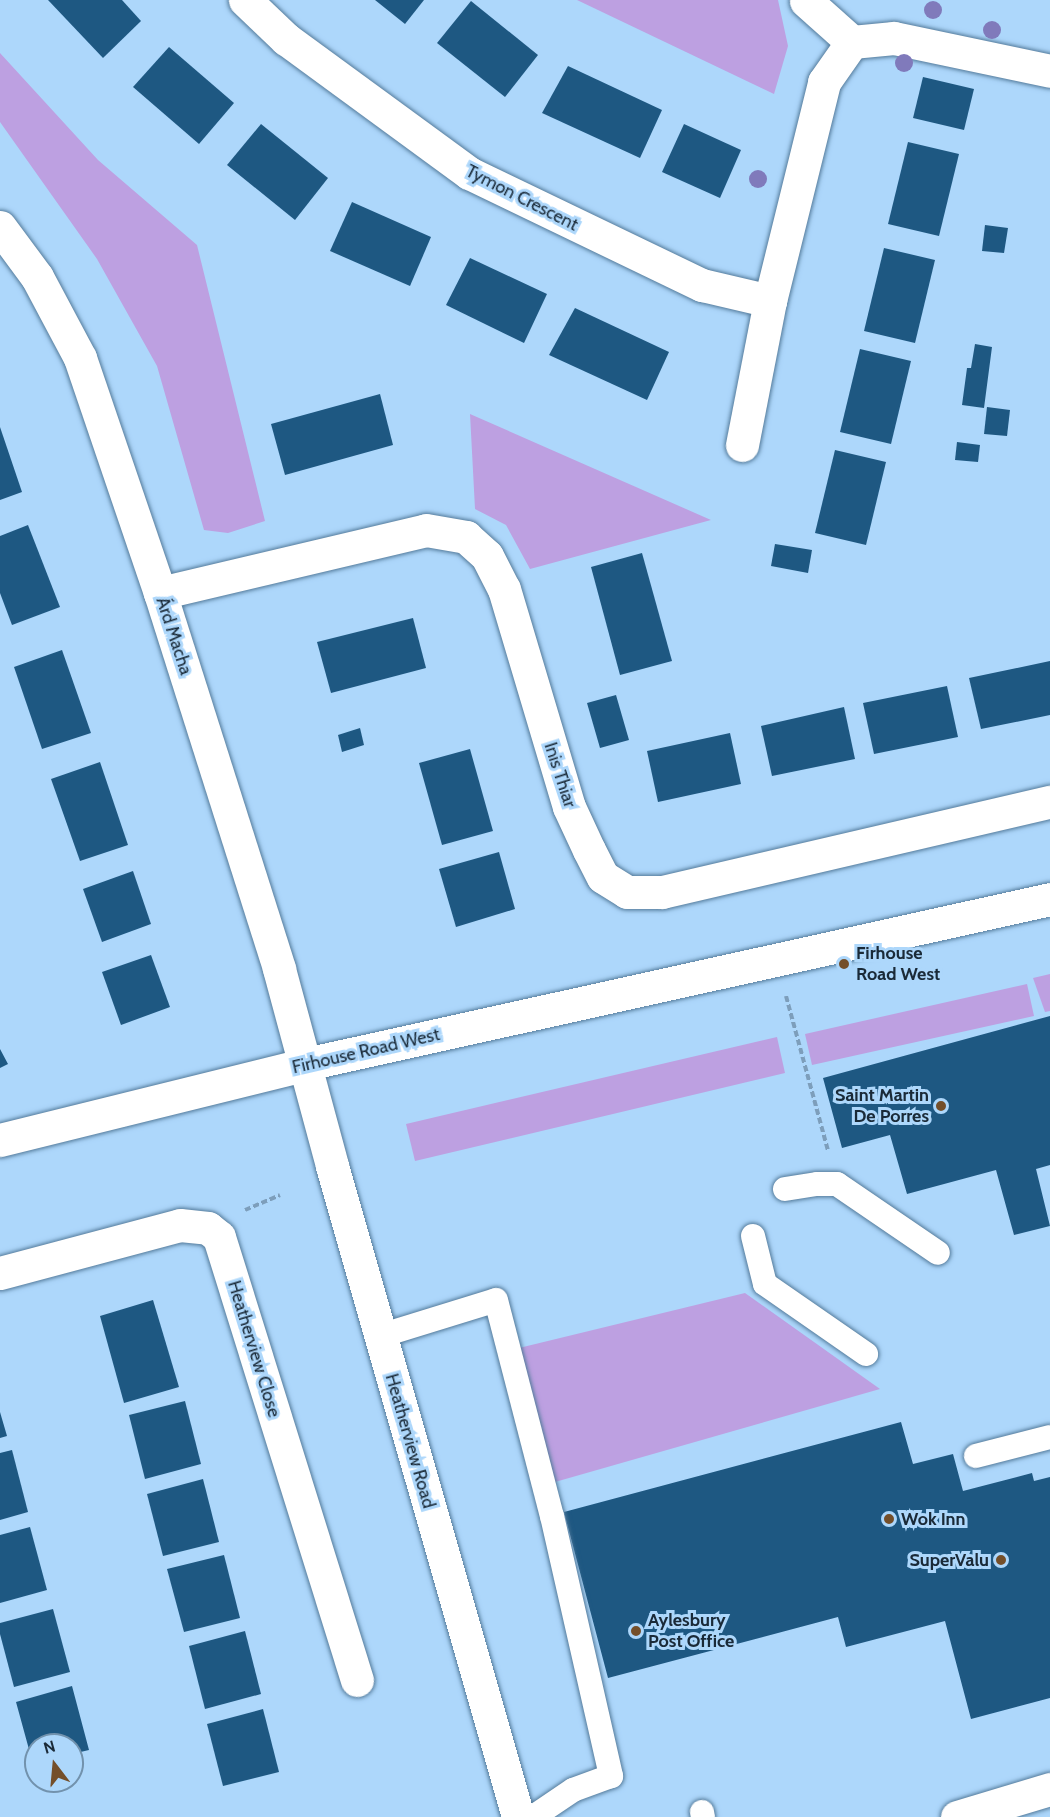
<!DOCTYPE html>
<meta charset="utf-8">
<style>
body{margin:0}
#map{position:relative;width:1050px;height:1817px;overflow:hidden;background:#add7fb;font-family:Cabin,sans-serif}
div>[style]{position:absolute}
.green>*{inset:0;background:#bda0e1}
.building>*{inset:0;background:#1e5882}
.path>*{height:4px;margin-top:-2px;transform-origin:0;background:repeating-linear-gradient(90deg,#7d9ebb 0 6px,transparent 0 9px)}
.roads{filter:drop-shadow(0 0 2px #547b9b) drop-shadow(0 0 2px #547b9b)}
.service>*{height:24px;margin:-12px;padding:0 12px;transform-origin:12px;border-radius:12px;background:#fff}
.minor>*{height:33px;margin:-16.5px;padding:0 16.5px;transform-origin:16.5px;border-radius:16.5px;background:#fff}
.tertiary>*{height:33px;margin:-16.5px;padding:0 16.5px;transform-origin:16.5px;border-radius:16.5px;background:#fff}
.trees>*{width:18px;height:18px;margin:-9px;border-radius:50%;background:#807abb}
.dots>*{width:16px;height:16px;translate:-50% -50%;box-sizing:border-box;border:3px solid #add7fb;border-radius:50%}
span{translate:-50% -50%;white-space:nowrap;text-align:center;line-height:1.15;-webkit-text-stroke:6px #add7fb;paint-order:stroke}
.street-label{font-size:18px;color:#1a2a38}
.poi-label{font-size:18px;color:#1a2a38;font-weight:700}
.left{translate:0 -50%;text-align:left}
.right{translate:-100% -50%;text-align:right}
.north{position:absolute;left:24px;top:1733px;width:60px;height:60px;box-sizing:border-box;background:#add7fb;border:2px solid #7292ad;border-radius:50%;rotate:344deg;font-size:16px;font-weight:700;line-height:24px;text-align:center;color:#1a2a38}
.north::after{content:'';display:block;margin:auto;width:21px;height:27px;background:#744f2a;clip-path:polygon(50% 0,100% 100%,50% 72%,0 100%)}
</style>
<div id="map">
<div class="green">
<i style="clip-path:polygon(577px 0,778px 0,788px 46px,774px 94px)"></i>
<i style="clip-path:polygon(0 53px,98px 160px,197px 245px,265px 521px,228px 533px,204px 530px,157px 366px,97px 259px,0 122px)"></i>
<i style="clip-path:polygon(470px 414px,711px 520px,530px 569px,506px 525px,475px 509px)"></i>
<i style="clip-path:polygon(1050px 974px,1050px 1011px,1045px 1012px,1033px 978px)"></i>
<i style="clip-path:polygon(1027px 984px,1034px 1016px,812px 1065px,805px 1034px)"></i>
<i style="clip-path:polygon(777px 1037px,785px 1073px,415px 1161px,406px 1124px)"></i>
<i style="clip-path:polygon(745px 1293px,880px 1389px,555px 1482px,519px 1348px)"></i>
</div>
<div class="building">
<i style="clip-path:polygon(48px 0,122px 0,141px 21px,103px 58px)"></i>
<i style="clip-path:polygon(375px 0,424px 0,405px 24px)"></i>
<i style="clip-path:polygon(471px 1px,538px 55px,505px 97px,437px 43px)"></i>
<i style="clip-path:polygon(169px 47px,234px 103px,199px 144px,133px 87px)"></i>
<i style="clip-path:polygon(568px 66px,662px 110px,640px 158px,542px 113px)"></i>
<i style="clip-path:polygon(923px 77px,974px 89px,964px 130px,913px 118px)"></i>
<i style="clip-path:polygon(261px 124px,328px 178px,295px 220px,227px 165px)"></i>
<i style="clip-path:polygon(684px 124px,741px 150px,720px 198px,662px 172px)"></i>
<i style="clip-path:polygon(908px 142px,959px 154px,939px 236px,888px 224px)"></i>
<i style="clip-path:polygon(352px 202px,431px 237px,410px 286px,330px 251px)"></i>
<i style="clip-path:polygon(985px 225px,1008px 228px,1004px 253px,982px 251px)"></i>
<i style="clip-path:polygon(884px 248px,935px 260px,915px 343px,864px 331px)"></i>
<i style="clip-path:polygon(470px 258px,547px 294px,524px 343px,446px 305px)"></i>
<i style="clip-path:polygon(575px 308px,669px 352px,647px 400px,549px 355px)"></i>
<i style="clip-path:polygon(975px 344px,992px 347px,984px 408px,962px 405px,967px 368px,971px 368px)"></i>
<i style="clip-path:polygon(860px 349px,911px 361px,891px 444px,840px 432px)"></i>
<i style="clip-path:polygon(380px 394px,393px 445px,285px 475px,271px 424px)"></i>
<i style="clip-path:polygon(987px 407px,1010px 410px,1007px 436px,984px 434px)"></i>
<i style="clip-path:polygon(0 427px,22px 492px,0 500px)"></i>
<i style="clip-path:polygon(957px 442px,980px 445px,978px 462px,955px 460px)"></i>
<i style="clip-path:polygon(835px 450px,886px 462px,866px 545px,815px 533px)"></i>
<i style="clip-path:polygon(28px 525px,60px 607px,12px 625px,0 593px,0 536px)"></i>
<i style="clip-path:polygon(775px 544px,812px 550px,808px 573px,771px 566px)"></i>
<i style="clip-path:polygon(642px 553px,672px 661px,620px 675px,591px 567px)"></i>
<i style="clip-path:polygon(413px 618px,426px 668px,331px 693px,317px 642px)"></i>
<i style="clip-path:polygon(62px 650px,91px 733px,42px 749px,14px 667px)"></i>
<i style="clip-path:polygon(1050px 661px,1050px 715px,981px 729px,969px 678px)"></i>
<i style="clip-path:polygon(947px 686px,958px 737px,874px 754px,863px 703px)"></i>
<i style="clip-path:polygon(616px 695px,629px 740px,600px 748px,587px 703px)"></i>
<i style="clip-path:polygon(844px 707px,855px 759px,772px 776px,761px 726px)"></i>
<i style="clip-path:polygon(360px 728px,364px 745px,342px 752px,338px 735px)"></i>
<i style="clip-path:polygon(730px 733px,741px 784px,658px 802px,647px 751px)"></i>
<i style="clip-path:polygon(470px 749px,493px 831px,442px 845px,419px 763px)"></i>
<i style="clip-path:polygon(100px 762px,128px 845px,80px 861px,51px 779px)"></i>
<i style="clip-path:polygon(499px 852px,515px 909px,456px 927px,439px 869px)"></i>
<i style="clip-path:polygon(133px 871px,151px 924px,102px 942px,83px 889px)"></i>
<i style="clip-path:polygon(151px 955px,170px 1007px,121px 1025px,102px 972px)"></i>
<i style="clip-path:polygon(1050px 1016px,1050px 1165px,1036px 1169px,1050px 1226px,1014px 1235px,996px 1170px,907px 1194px,890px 1135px,842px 1148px,823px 1078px)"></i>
<i style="clip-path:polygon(0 1049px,8px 1064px,0 1068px)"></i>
<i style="clip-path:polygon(153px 1300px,179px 1387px,124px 1403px,100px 1316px)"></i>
<i style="clip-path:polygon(185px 1401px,201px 1464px,145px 1479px,129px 1415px)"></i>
<i style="clip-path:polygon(0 1412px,7px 1436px,0 1438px)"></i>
<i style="clip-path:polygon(901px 1422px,913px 1464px,953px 1454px,963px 1491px,1032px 1473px,1034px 1481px,1050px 1477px,1050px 1698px,971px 1719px,945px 1621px,846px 1647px,838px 1617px,608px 1678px,564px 1512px)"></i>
<i style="clip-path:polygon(12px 1450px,28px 1512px,0 1520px,0 1453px)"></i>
<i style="clip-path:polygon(203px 1479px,219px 1542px,163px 1556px,147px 1494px)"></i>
<i style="clip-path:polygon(30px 1527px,47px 1590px,0 1603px,0 1535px)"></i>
<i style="clip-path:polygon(224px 1555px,240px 1618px,184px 1632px,167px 1569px)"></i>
<i style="clip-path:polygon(53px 1609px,70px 1672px,14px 1687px,0 1634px,0 1623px)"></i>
<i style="clip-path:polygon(245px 1631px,261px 1694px,205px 1709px,189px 1646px)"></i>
<i style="clip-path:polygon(72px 1686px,89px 1750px,72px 1754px,72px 1745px,36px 1745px,36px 1763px,33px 1764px,16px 1702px)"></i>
<i style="clip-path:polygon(263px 1709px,279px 1772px,223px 1786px,207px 1724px)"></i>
</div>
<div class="path">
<i style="left:786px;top:996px;width:161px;rotate:74.8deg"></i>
<i style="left:245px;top:1210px;width:38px;rotate:-23deg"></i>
</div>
<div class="roads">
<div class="service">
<i style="left:785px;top:1189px;width:32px;rotate:-9deg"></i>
<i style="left:817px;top:1184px;width:20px"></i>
<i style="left:837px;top:1184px;width:122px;rotate:34.3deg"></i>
<i style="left:753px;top:1236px;width:49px;rotate:76deg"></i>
<i style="left:765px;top:1284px;width:123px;rotate:34.7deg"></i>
<i style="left:380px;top:1336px;width:121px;rotate:-17.2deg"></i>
<i style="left:496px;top:1300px;width:223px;rotate:75.5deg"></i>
<i style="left:552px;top:1516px;width:267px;rotate:77.2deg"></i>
<i style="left:611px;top:1776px;width:40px;rotate:159.8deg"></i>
<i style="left:573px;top:1790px;width:48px;rotate:146deg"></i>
<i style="left:976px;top:1456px;width:76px;rotate:-14.4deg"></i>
<i style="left:702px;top:1812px;width:5px;rotate:79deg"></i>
</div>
<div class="minor">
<i style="left:245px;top:0;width:57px;rotate:43.6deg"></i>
<i style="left:286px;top:39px;width:227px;rotate:36.2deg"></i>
<i style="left:469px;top:173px;width:259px;rotate:25.7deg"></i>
<i style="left:702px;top:285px;width:70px;rotate:13.2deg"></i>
<i style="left:806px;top:1px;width:62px;rotate:41.7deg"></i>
<i style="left:0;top:227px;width:62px;rotate:53.5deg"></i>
<i style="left:37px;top:277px;width:92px;rotate:62deg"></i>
<i style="left:80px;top:358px;width:248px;rotate:71.2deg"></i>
<i style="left:160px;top:593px;width:394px;rotate:72.4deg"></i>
<i style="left:279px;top:969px;width:204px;rotate:74.9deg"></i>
<i style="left:332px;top:1166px;width:677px;rotate:74.05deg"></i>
<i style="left:742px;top:445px;width:147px;rotate:-79deg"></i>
<i style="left:770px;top:301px;width:226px;rotate:-76.1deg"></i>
<i style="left:824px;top:82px;width:49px;rotate:-55deg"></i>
<i style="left:852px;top:42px;width:42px;rotate:-5.4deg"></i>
<i style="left:894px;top:38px;width:159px;rotate:11.9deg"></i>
<i style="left:160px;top:593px;width:273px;rotate:-13.3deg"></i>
<i style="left:426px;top:530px;width:41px;rotate:9.9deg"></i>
<i style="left:466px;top:537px;width:28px;rotate:42deg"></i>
<i style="left:487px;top:556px;width:37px;rotate:63deg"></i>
<i style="left:504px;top:589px;width:227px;rotate:73.4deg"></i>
<i style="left:569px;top:807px;width:47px;rotate:65.1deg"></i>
<i style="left:589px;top:850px;width:30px;rotate:63deg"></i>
<i style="left:603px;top:877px;width:28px;rotate:32deg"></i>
<i style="left:627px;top:892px;width:35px"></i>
<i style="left:662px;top:892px;width:398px;rotate:-13.1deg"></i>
<i style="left:0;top:1273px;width:186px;rotate:-14.9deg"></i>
<i style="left:180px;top:1225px;width:28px;rotate:6deg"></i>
<i style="left:208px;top:1228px;width:14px;rotate:39deg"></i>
<i style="left:219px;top:1237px;width:464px;rotate:72.7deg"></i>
<i style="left:957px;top:1817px;width:97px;rotate:-16.8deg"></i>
</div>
<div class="tertiary">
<i style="left:0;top:1140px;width:315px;rotate:-13.9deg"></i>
<i style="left:306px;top:1064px;width:762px;rotate:-12.5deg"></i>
</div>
</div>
<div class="trees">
<i style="left:933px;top:10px"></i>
<i style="left:992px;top:30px"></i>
<i style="left:904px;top:63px"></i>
<i style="left:758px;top:179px"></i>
</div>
<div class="dots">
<i style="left:844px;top:964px;background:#744f2a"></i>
<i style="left:941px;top:1106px;background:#744f2a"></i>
<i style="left:889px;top:1519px;background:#744f2a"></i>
<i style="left:1001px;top:1560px;background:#744f2a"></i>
<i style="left:636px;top:1631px;background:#744f2a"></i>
</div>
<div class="street-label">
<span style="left:522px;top:198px;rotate:27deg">Tymon Crescent</span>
<span style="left:174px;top:636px;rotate:72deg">Árd Macha</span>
<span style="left:560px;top:775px;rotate:72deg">Inis Thiar</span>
<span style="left:366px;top:1051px;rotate:-13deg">Firhouse Road West</span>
<span style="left:254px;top:1349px;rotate:73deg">Heatherview Close</span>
<span style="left:410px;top:1441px;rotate:74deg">Heatherview Road</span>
</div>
<div class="poi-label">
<span class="left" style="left:856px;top:964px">Firhouse<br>Road West</span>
<span class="right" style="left:929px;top:1106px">Saint Martin<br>De Porres</span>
<span class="left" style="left:901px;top:1519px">Wok Inn</span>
<span class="right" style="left:989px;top:1560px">SuperValu</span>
<span class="left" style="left:648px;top:1631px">Aylesbury<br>Post Office</span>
</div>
<div class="north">N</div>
</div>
